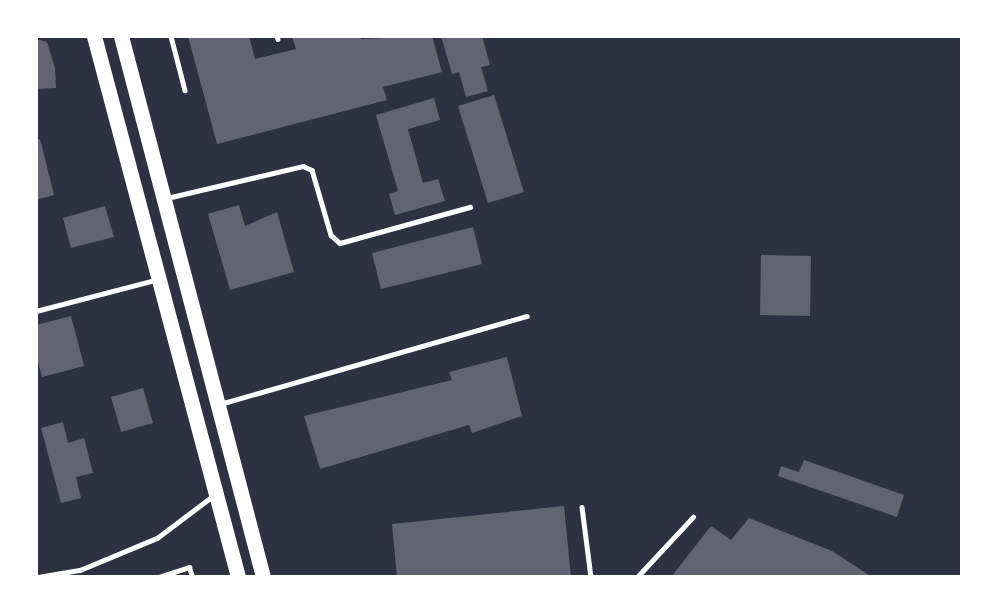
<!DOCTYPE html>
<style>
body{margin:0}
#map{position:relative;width:998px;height:613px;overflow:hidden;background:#2d3142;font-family:"Fira Sans",sans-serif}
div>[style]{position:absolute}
.building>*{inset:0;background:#626471}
.service>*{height:4.5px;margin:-2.25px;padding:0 2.25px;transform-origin:2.25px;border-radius:2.25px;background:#fff}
.primary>*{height:15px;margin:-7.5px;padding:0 7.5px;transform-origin:7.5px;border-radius:7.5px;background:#fff}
span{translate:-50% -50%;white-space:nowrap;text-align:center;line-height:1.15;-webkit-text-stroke:6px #fff;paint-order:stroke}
.frame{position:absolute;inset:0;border:38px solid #fff;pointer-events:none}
</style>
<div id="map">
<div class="building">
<i style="clip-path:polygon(188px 36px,249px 36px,255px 59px,296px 49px,292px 36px,360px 36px,361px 39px,432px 36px,442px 72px,383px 87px,387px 100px,217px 144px)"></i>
<i style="clip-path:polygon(441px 36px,482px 36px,490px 65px,481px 67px,488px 91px,466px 97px,459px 72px,452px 74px)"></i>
<i style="clip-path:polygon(36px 39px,47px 42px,55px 68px,56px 88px,36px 89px)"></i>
<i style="clip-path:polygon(494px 95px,524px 192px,488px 203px,458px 106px)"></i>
<i style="clip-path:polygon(434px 98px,440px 120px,408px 129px,423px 183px,438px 179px,445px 201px,395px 215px,389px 194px,398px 191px,376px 115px)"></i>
<i style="clip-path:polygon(40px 139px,54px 195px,36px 200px,36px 140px)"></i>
<i style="clip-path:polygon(239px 205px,245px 226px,277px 212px,294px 272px,230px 290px,208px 214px)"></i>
<i style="clip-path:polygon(105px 206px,114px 237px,71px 248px,63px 218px)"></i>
<i style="clip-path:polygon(473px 227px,482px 264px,381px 289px,372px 253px)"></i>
<i style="clip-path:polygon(761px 255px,811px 256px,810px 316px,760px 315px)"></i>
<i style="clip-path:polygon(71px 316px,84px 366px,42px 377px,36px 354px,36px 325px)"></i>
<i style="clip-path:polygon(507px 357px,522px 416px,472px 433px,469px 425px,320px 469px,304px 416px,452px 380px,449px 372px)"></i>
<i style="clip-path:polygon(143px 388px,153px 423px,121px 432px,111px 397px)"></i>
<i style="clip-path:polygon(63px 422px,68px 443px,84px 438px,93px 473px,76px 477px,81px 498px,61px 503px,41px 428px)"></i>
<i style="clip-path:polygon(804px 460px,904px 495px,897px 517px,778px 476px,781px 466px,799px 472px)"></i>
<i style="clip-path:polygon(564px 506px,571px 577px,397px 577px,392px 524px)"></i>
<i style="clip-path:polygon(749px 518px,832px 551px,872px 577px,671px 577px,711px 526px,731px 540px)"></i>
</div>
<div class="service">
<i style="left:171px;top:36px;width:56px;rotate:75.5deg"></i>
<i style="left:277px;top:36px;width:3px;rotate:72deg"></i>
<i style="left:167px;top:198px;width:140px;rotate:-13.2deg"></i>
<i style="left:303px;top:166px;width:10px;rotate:24deg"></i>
<i style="left:312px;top:170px;width:68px;rotate:73.7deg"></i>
<i style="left:331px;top:235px;width:12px;rotate:42deg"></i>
<i style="left:340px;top:243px;width:135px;rotate:-15.5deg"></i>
<i style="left:36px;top:311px;width:123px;rotate:-14.6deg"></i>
<i style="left:220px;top:404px;width:319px;rotate:-16deg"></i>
<i style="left:582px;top:507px;width:71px;rotate:82.7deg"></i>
<i style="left:38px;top:577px;width:43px;rotate:-9.5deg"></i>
<i style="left:80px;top:570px;width:83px;rotate:-22.6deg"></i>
<i style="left:157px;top:538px;width:71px;rotate:-37deg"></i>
<i style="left:159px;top:577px;width:32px;rotate:-18deg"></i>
<i style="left:189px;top:567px;width:11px;rotate:68deg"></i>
<i style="left:637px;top:577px;width:82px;rotate:-47deg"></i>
</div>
<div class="primary">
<i style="left:94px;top:36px;width:560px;rotate:75.09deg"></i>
<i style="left:121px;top:36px;width:559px;rotate:75.29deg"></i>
</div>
<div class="frame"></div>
</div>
